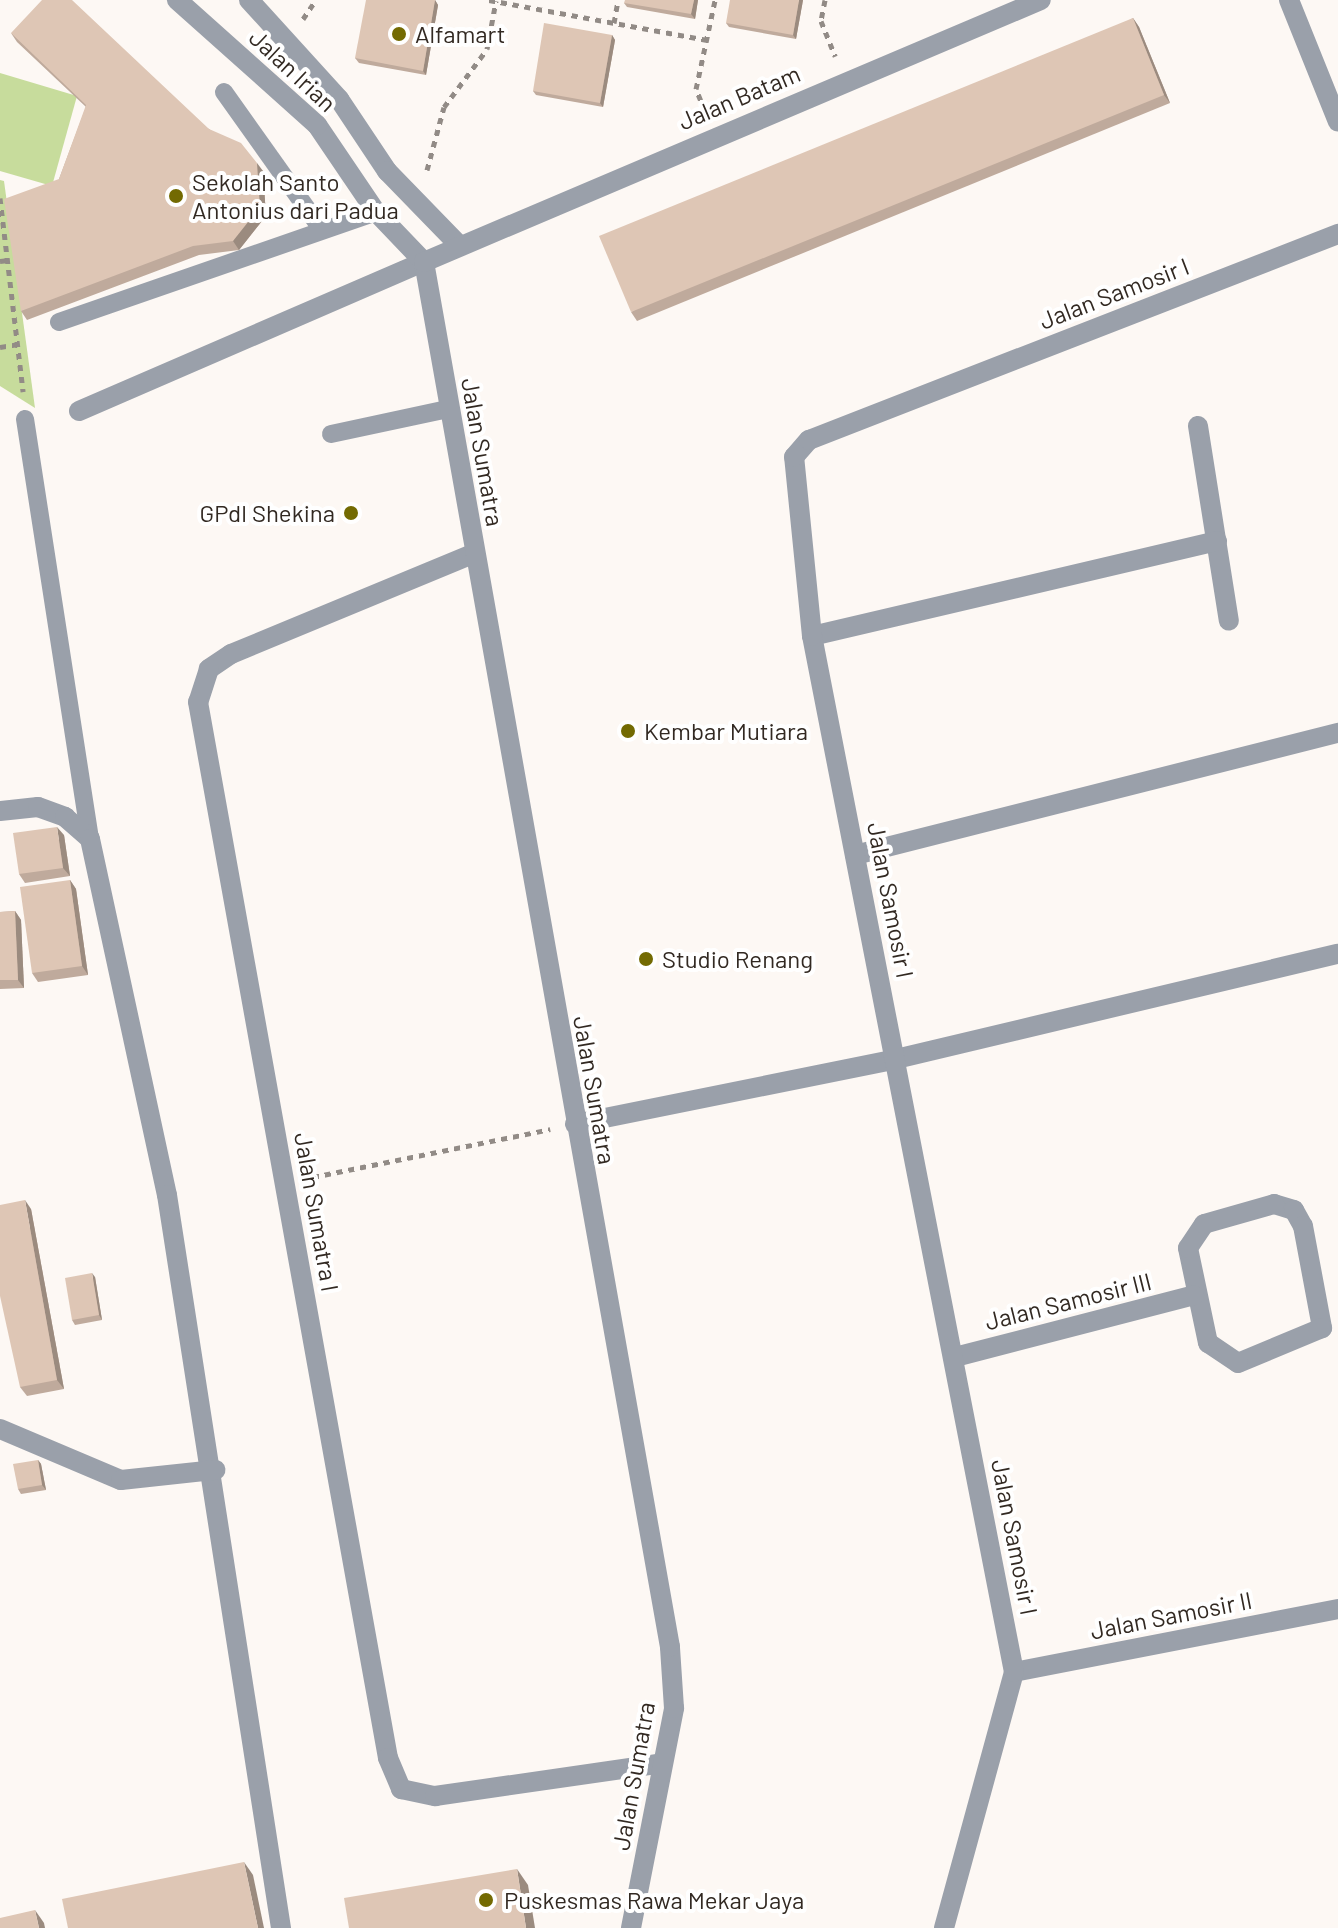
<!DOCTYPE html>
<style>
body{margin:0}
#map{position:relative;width:1338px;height:1928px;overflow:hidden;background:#fdf8f4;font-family:Barlow,sans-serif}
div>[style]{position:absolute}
.green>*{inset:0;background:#c7dc9c}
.path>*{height:5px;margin-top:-2.5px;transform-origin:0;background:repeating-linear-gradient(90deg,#928b86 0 6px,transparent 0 12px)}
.service>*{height:18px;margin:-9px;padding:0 9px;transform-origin:9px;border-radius:9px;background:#9aa0aa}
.minor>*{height:20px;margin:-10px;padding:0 10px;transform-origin:10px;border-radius:10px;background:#9aa0aa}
.tertiary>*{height:20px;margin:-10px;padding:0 10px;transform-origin:10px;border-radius:10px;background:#9aa0aa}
.wall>*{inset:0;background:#bfaa9c}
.shaded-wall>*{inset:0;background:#9b8b7f}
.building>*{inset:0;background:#dec6b5}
.dots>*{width:22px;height:22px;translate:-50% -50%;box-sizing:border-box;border:4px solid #fff;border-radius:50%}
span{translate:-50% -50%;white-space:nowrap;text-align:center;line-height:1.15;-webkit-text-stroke:8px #fff;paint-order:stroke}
.poi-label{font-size:24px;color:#322922}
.left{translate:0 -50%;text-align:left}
.right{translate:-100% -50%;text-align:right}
.street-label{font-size:24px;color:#322922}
</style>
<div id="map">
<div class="green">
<i style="clip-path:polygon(0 73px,77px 96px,52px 186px,0 171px)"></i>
<i style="clip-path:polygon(0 180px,4px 181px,35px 408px,0 386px)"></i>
</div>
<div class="path">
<i style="left:489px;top:0;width:222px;rotate:10.4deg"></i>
<i style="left:825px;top:0;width:21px;rotate:101deg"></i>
<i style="left:821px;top:21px;width:38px;rotate:68deg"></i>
<i style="left:303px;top:19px;width:23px;rotate:-56deg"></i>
<i style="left:614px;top:23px;width:23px;rotate:-80deg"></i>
<i style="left:705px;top:111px;width:24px;rotate:-112deg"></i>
<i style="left:696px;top:89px;width:91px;rotate:-77.9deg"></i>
<i style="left:427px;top:170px;width:65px;rotate:-74.9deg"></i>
<i style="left:444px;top:107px;width:72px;rotate:-53.4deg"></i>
<i style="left:487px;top:49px;width:49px;rotate:-79.4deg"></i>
<i style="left:0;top:198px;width:195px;rotate:83.2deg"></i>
<i style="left:0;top:261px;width:9px;rotate:-6deg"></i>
<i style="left:0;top:347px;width:20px;rotate:-9deg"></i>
<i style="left:313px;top:1177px;width:242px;rotate:-11.4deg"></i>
</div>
<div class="service">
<i style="left:224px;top:92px;width:169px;rotate:54.6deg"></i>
<i style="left:59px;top:322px;width:336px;rotate:-19.1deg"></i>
<i style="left:25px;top:419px;width:425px;rotate:81.2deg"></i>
<i style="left:331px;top:434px;width:120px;rotate:-12.1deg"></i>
</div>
<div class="minor">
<i style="left:249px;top:0;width:134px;rotate:47.7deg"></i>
<i style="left:339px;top:99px;width:87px;rotate:56.3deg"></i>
<i style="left:387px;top:171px;width:100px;rotate:45.8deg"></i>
<i style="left:1289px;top:0;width:131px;rotate:68.1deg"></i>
<i style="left:79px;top:411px;width:376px;rotate:-23.4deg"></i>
<i style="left:424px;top:262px;width:69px;rotate:-133.8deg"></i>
<i style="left:376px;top:212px;width:105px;rotate:-124.1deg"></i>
<i style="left:317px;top:125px;width:188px;rotate:-138.2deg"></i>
<i style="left:1198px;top:426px;width:197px;rotate:81deg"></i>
<i style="left:475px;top:553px;width:264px;rotate:157.5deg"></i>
<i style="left:231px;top:654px;width:27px;rotate:146deg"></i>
<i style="left:209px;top:669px;width:35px;rotate:108deg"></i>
<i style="left:198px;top:702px;width:1073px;rotate:79.8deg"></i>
<i style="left:388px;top:1758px;width:34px;rotate:67deg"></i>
<i style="left:401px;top:1789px;width:35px;rotate:12deg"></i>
<i style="left:435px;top:1796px;width:230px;rotate:-8.2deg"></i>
<i style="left:812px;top:636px;width:416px;rotate:-13.2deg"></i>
<i style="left:0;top:811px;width:38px;rotate:-6deg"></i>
<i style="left:38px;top:807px;width:29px;rotate:20deg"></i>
<i style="left:65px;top:817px;width:33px;rotate:41deg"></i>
<i style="left:90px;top:839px;width:364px;rotate:77.8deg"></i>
<i style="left:167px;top:1195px;width:742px;rotate:81.16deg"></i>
<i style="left:855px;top:855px;width:498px;rotate:-14.2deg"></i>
<i style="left:575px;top:1124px;width:328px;rotate:-11.4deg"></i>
<i style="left:896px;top:1059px;width:454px;rotate:-13.4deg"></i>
<i style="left:1274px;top:1204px;width:21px;rotate:17deg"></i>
<i style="left:1294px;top:1210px;width:18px;rotate:61deg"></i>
<i style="left:1303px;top:1226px;width:104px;rotate:79.4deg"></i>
<i style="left:1322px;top:1328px;width:91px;rotate:157.4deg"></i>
<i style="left:1238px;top:1363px;width:36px;rotate:-146deg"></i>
<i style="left:1208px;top:1343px;width:97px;rotate:-101.9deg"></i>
<i style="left:1188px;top:1248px;width:29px;rotate:-56deg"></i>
<i style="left:1204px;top:1224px;width:73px;rotate:-15.9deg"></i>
<i style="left:955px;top:1357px;width:247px;rotate:-14.5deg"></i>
<i style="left:0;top:1429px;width:131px;rotate:22.9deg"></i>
<i style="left:121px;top:1480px;width:95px;rotate:-6.1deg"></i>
<i style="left:1014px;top:1672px;width:330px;rotate:-11deg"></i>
<i style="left:944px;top:1928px;width:265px;rotate:-74.7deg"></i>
<i style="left:1014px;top:1672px;width:1056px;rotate:-101.03deg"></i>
<i style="left:812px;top:636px;width:180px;rotate:-95.7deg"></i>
<i style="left:794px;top:457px;width:23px;rotate:-49deg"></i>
<i style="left:809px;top:440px;width:568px;rotate:-21.28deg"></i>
</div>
<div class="tertiary">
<i style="left:631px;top:1928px;width:224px;rotate:-78.9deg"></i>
<i style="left:674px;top:1708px;width:61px;rotate:-93.8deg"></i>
<i style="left:670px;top:1647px;width:1407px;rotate:-100.07deg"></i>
<i style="left:424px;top:262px;width:670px;rotate:-23.01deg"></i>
</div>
<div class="wall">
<i style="clip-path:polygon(435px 0,438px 5px,426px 75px,359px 63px,355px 58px)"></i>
<i style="clip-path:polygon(698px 0,695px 19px,627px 7px,624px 3px)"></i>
<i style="clip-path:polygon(803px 0,796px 39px,729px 27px,726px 23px)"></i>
<i style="clip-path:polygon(1133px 18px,1139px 27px,1170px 103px,637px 321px,631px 312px)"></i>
<i style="clip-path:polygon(11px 33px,209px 129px,263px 171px,266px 216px,239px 250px,199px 255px,27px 320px,21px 311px,59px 179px,86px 107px,17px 42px)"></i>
<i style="clip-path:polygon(612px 35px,615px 40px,603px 107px,536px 95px,533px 91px)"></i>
<i style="clip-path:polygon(64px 835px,70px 876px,25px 883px,19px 874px)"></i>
<i style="clip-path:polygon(70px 880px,76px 889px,88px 975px,38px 982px,32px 973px)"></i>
<i style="clip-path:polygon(15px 911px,21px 920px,24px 988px,0 989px,0 912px)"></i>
<i style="clip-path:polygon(31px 1209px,64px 1389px,27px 1396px,20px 1387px)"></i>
<i style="clip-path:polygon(95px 1277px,102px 1320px,75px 1325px,72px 1320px)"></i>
<i style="clip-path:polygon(38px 1460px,41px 1464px,46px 1490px,21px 1494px,18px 1489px)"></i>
</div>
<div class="shaded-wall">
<i style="clip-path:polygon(435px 0,438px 5px,426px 75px,423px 71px)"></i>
<i style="clip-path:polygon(694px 0,698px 0,695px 19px,691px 14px)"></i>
<i style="clip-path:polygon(799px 0,803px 0,796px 39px,793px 35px)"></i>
<i style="clip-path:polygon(1133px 18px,1139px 27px,1170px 103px,1164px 95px)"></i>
<i style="clip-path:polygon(612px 35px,615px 40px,603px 107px,600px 103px)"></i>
<i style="clip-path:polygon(257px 163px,263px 171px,266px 216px,239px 250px,233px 241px)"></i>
<i style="clip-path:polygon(57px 827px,64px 835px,70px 876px,63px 868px)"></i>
<i style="clip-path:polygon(70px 880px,76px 889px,88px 975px,82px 966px)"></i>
<i style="clip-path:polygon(15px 911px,21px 920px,24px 988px,18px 980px)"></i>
<i style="clip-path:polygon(25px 1200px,31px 1209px,64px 1389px,57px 1380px)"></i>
<i style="clip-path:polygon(92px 1273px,95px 1277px,102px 1320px,99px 1315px)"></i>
<i style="clip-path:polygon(38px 1460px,41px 1464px,46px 1490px,42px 1485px)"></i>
<i style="clip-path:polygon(244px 1862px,253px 1875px,264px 1928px,258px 1928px)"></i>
<i style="clip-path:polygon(517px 1869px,528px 1885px,535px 1928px,526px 1928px)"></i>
<i style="clip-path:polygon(35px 1910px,44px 1923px,45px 1928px,39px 1928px)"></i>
</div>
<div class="building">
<i style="clip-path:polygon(42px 0,72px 0,209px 129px,241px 143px,257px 163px,260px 207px,233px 241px,193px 246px,21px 311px,4px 199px,59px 179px,86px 105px,11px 33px)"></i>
<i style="clip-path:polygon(366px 0,435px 0,423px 71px,355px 58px)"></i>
<i style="clip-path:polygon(625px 0,694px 0,691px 14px,624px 3px)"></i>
<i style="clip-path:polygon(730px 0,799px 0,793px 35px,726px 23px)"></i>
<i style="clip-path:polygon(1133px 18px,1164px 95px,631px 312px,599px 236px)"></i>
<i style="clip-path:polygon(544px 23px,612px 35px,600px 103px,533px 91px)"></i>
<i style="clip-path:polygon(57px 827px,63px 868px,19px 874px,13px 833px)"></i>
<i style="clip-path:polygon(70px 880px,82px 966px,32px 973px,20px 887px)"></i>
<i style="clip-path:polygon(15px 911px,18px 980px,0 980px,0 912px)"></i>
<i style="clip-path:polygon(25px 1200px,57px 1380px,20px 1387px,0 1296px,0 1205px)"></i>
<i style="clip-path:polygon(92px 1273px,99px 1315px,72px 1320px,65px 1278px)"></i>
<i style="clip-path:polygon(38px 1460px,42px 1485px,18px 1489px,13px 1464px)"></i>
<i style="clip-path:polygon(244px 1862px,258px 1928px,68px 1928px,62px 1899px)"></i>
<i style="clip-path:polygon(517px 1869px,526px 1928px,349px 1928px,344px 1898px)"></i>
<i style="clip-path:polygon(35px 1910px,39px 1928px,0 1928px,0 1918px)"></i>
</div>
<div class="dots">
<i style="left:399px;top:34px;background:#736a02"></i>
<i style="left:176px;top:196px;background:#736a02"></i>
<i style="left:351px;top:513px;background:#736a02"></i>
<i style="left:628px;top:731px;background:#736a02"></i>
<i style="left:646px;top:959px;background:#736a02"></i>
<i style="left:486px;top:1900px;background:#736a02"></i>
</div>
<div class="poi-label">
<span class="left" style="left:415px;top:34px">Alfamart</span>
<span class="left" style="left:192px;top:196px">Sekolah Santo<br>Antonius dari Padua</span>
<span class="right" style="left:335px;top:513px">GPdI Shekina</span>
<span class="left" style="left:644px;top:731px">Kembar Mutiara</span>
<span class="left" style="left:662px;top:959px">Studio Renang</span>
<span class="left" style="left:504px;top:1900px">Puskesmas Rawa Mekar Jaya</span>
</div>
<div class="street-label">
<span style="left:293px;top:70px;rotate:43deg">Jalan Irian</span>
<span style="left:739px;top:97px;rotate:-23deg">Jalan Batam</span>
<span style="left:1114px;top:293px;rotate:-21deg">Jalan Samosir I</span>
<span style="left:483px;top:452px;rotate:80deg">Jalan Sumatra</span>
<span style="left:891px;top:900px;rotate:79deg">Jalan Samosir I</span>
<span style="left:595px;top:1090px;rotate:80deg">Jalan Sumatra</span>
<span style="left:317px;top:1212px;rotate:80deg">Jalan Sumatra I</span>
<span style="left:1068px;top:1301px;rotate:-14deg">Jalan Samosir III</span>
<span style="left:1015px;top:1537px;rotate:79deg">Jalan Samosir I</span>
<span style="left:1171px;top:1615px;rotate:-11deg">Jalan Samosir II</span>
<span style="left:633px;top:1776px;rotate:-80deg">Jalan Sumatra</span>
</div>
</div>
